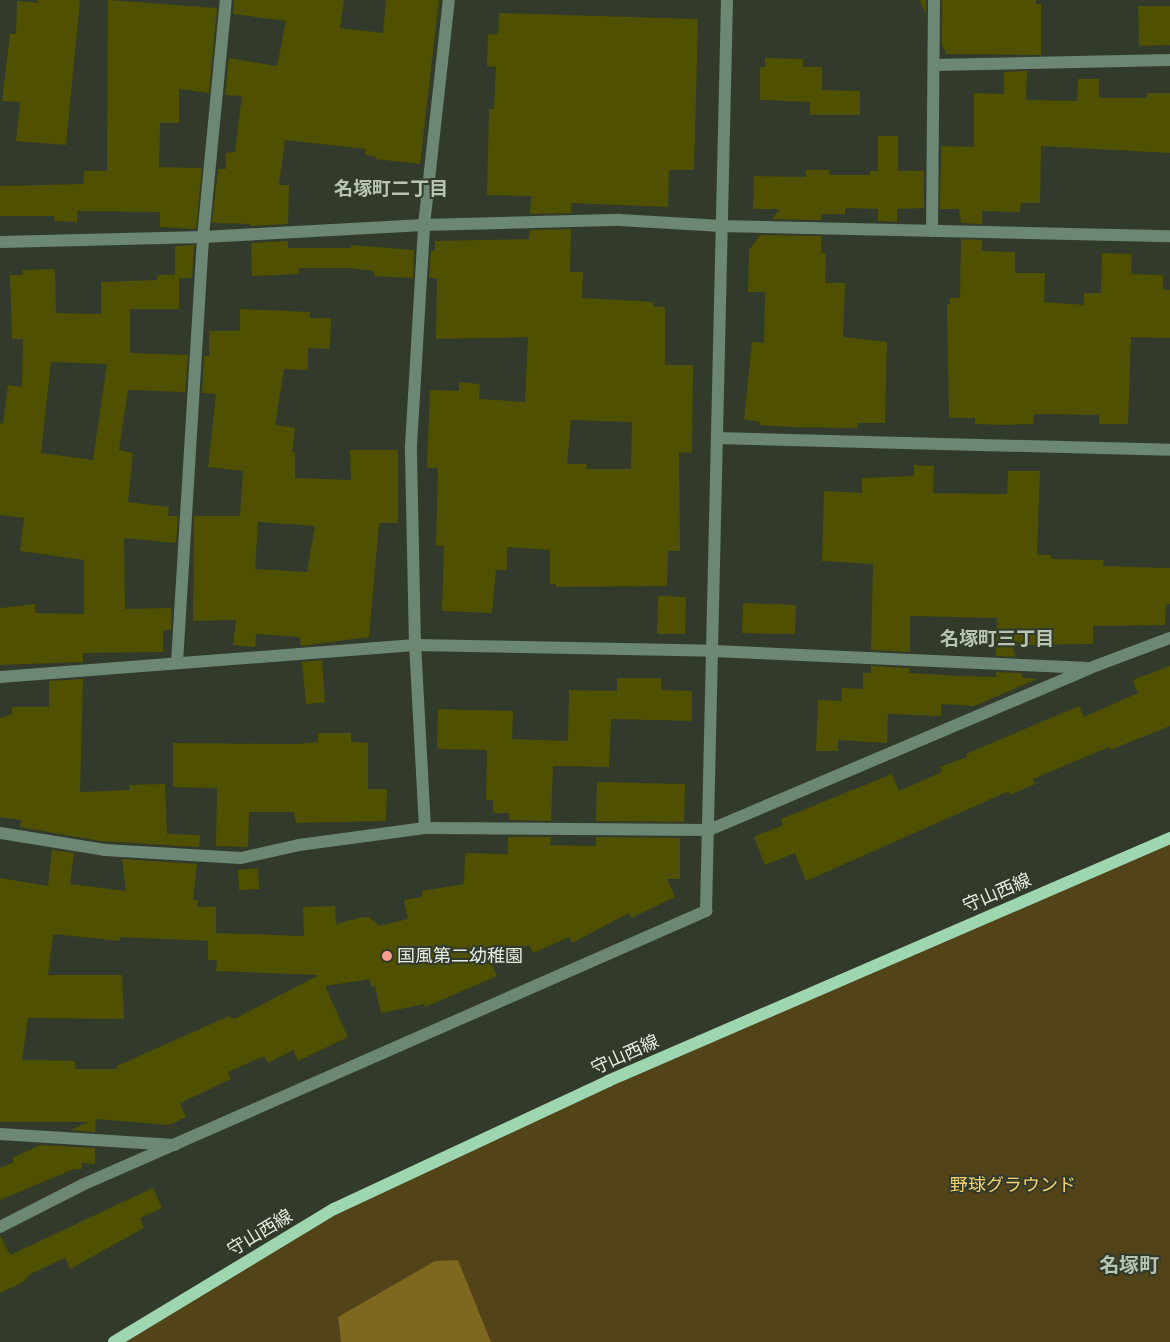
<!DOCTYPE html>
<meta charset="utf-8">
<style>
body{margin:0}
#map{position:relative;width:1170px;height:1342px;overflow:hidden;background:#323b2b;font-family:Jost,"Noto Sans JP",sans-serif}
div>[style]{position:absolute}
.green>*{inset:0;background:#524318}
.forest>*{inset:0;background:#7e671e}
.building>*{inset:0;background:#4f5100}
.minor>*{height:12px;margin:-6px;padding:0 6px;transform-origin:6px;border-radius:6px;background:#6c8774}
.major>*{height:12px;margin:-6px;padding:0 6px;transform-origin:6px;border-radius:6px;background:#9ed6af}
.dots>*{width:14px;height:14px;translate:-50% -50%;box-sizing:border-box;border:2px solid #323b2b;border-radius:50%}
span{translate:-50% -50%;white-space:nowrap;text-align:center;line-height:1.15;-webkit-text-stroke:4px #323b2b;paint-order:stroke}
.street-label{font-size:18px;color:#e6ece3}
.poi-label{font-size:18px;color:#e6ece3}
.left{translate:0 -50%;text-align:left}
.park-label{font-size:18px;color:#f4d270}
.neighbourhood-label{font-size:19px;color:#b8c3b0;font-weight:700}
.quarter-label{font-size:20px;color:#b8c3b0;font-weight:700}
</style>
<div id="map">
<div class="green">
<i style="clip-path:polygon(1170px 838px,1170px 1342px,491px 1342px,457px 1260px,338px 1317px,341px 1342px,114px 1342px,334px 1209px)"></i>
</div>
<div class="forest">
<i style="clip-path:polygon(458px 1260px,491px 1342px,341px 1342px,338px 1317px,435px 1261px)"></i>
</div>
<div class="building">
<i style="clip-path:polygon(38px 0,80px 0,66px 145px,16px 141px,20px 102px,2px 101px,10px 34px,16px 34px,17px 1px,38px 3px)"></i>
<i style="clip-path:polygon(108px 0,217px 8px,209px 93px,179px 89px,179px 123px,160px 123px,159px 167px,202px 168px,196px 229px,160px 227px,160px 212px,77px 211px,77px 222px,54px 221px,54px 216px,0 216px,0 186px,83px 184px,84px 171px,107px 171px)"></i>
<i style="clip-path:polygon(234px 0,344px 0,340px 28px,383px 33px,386px 0,439px 0,420px 164px,375px 159px,376px 156px,365px 155px,366px 149px,285px 140px,279px 185px,289px 185px,288px 224px,250px 226px,250px 224px,212px 223px,218px 169px,226px 169px,226px 153px,235px 152px,242px 96px,225px 95px,229px 58px,277px 66px,286px 21px,233px 14px)"></i>
<i style="clip-path:polygon(919px 0,926px 0,926px 14px)"></i>
<i style="clip-path:polygon(942px 0,1036px 0,1036px 4px,1041px 4px,1041px 55px,946px 54px,942px 45px)"></i>
<i style="clip-path:polygon(1138px 6px,1170px 6px,1170px 45px,1139px 46px)"></i>
<i style="clip-path:polygon(499px 13px,698px 19px,694px 170px,669px 170px,668px 207px,571px 203px,571px 213px,530px 214px,531px 196px,487px 195px,489px 109px,494px 109px,496px 67px,487px 66px,488px 34px,498px 35px)"></i>
<i style="clip-path:polygon(765px 58px,803px 59px,803px 67px,822px 67px,822px 90px,860px 91px,860px 115px,810px 115px,810px 102px,760px 100px,760px 67px,765px 67px)"></i>
<i style="clip-path:polygon(1027px 71px,1026px 100px,1077px 101px,1078px 79px,1099px 79px,1099px 98px,1147px 98px,1147px 93px,1170px 93px,1170px 153px,1041px 146px,1040px 203px,1021px 203px,1020px 212px,982px 211px,982px 224px,961px 223px,959px 209px,940px 209px,941px 146px,974px 147px,974px 93px,1004px 94px,1004px 72px)"></i>
<i style="clip-path:polygon(878px 136px,898px 136px,898px 171px,924px 171px,924px 208px,897px 209px,897px 222px,878px 221px,878px 209px,845px 208px,845px 214px,821px 214px,821px 220px,772px 219px,780px 209px,753px 209px,754px 176px,806px 177px,806px 170px,829px 170px,829px 175px,870px 175px,870px 171px,878px 171px)"></i>
<i style="clip-path:polygon(evenodd,571px 229px,570px 272px,583px 272px,582px 298px,654px 302px,653px 307px,665px 307px,665px 365px,693px 365px,692px 453px,679px 452px,680px 551px,668px 551px,667px 586px,556px 587px,556px 584px,550px 584px,550px 550px,507px 547px,507px 570px,496px 570px,492px 613px,442px 611px,444px 546px,436px 546px,438px 468px,427px 468px,430px 390px,459px 391px,459px 382px,480px 384px,479px 399px,525px 402px,528px 337px,436px 339px,437px 278px,429px 278px,431px 251px,435px 251px,435px 241px,529px 239px,530px 230px,571px 229px,571px 420px,632px 422px,631px 469px,586px 469px,587px 464px,567px 464px,571px 420px)"></i>
<i style="clip-path:polygon(760px 235px,821px 236px,821px 253px,826px 253px,825px 283px,845px 283px,843px 337px,887px 342px,885px 423px,858px 423px,858px 428px,792px 427px,760px 425px,760px 422px,744px 419px,752px 342px,764px 343px,765px 292px,748px 292px,749px 250px)"></i>
<i style="clip-path:polygon(961px 239px,982px 240px,982px 251px,1015px 252px,1015px 273px,1045px 273px,1044px 302px,1084px 305px,1084px 293px,1101px 293px,1102px 253px,1132px 254px,1131px 274px,1163px 275px,1163px 290px,1170px 290px,1170px 338px,1131px 337px,1128px 424px,1099px 424px,1099px 415px,1034px 414px,1033px 424px,1003px 425px,975px 424px,975px 418px,949px 418px,947px 304px,950px 304px,950px 298px,960px 298px)"></i>
<i style="clip-path:polygon(288px 241px,288px 248px,351px 248px,351px 245px,414px 250px,413px 278px,374px 276px,374px 271px,350px 268px,299px 268px,299px 274px,252px 276px,251px 243px)"></i>
<i style="clip-path:polygon(evenodd,194px 245px,192px 278px,179px 278px,179px 309px,130px 309px,130px 353px,188px 355px,185px 392px,128px 390px,119px 450px,133px 453px,128px 502px,169px 507px,168px 516px,178px 516px,176px 543px,124px 538px,125px 609px,171px 608px,171px 630px,163px 630px,163px 652px,83px 653px,83px 662px,0 665px,0 608px,35px 604px,35px 613px,84px 614px,84px 560px,20px 551px,24px 518px,0 515px,0 423px,3px 424px,8px 385px,22px 387px,23px 339px,12px 339px,10px 275px,23px 275px,22px 270px,55px 269px,56px 313px,101px 314px,101px 282px,157px 280px,157px 275px,175px 275px,175px 246px,194px 245px,51px 362px,107px 364px,93px 460px,41px 453px,51px 362px)"></i>
<i style="clip-path:polygon(evenodd,240px 309px,310px 312px,310px 318px,331px 318px,330px 349px,308px 348px,308px 370px,284px 369px,275px 425px,295px 428px,292px 452px,295px 452px,295px 478px,351px 480px,350px 450px,398px 450px,398px 523px,379px 523px,369px 637px,301px 646px,300px 637px,256px 634px,255px 647px,233px 645px,236px 620px,193px 621px,194px 516px,240px 516px,243px 471px,208px 467px,216px 394px,202px 393px,204px 356px,209px 356px,209px 331px,240px 331px,240px 309px,258px 522px,315px 526px,307px 572px,255px 569px,258px 522px)"></i>
<i style="clip-path:polygon(914px 465px,934px 466px,933px 493px,1007px 494px,1008px 471px,1040px 471px,1037px 555px,1051px 555px,1051px 559px,1104px 560px,1103px 566px,1170px 568px,1170px 604px,1166px 604px,1165px 625px,1093px 626px,1093px 644px,1012px 645px,1016px 657px,996px 656px,997px 618px,910px 616px,910px 652px,871px 650px,873px 564px,822px 561px,824px 491px,862px 493px,862px 478px,914px 476px)"></i>
<i style="clip-path:polygon(658px 596px,686px 597px,685px 634px,657px 634px)"></i>
<i style="clip-path:polygon(743px 603px,796px 605px,795px 634px,742px 633px)"></i>
<i style="clip-path:polygon(322px 660px,325px 702px,306px 704px,302px 662px)"></i>
<i style="clip-path:polygon(871px 666px,909px 668px,909px 673px,959px 676px,996px 677px,996px 672px,1021px 673px,1023px 678px,1037px 679px,974px 706px,941px 704px,941px 716px,888px 714px,887px 743px,838px 740px,838px 751px,816px 751px,818px 700px,842px 701px,842px 688px,863px 689px,863px 673px,871px 673px)"></i>
<i style="clip-path:polygon(1170px 666px,1170px 726px,1110px 750px,1109px 747px,1033px 779px,1035px 784px,1010px 795px,1009px 791px,806px 881px,795px 853px,765px 865px,754px 837px,783px 825px,781px 819px,892px 774px,899px 791px,942px 772px,940px 767px,967px 757px,966px 754px,1079px 706px,1084px 717px,1138px 693px,1133px 680px)"></i>
<i style="clip-path:polygon(617px 678px,661px 678px,661px 690px,692px 691px,692px 721px,611px 719px,609px 767px,553px 766px,551px 821px,509px 820px,509px 813px,493px 813px,493px 800px,486px 800px,487px 750px,437px 749px,438px 709px,513px 711px,512px 739px,568px 741px,569px 690px,617px 691px)"></i>
<i style="clip-path:polygon(83px 679px,80px 792px,129px 790px,129px 785px,165px 784px,167px 834px,200px 835px,199px 847px,101px 841px,20px 827px,21px 820px,0 817px,0 718px,12px 714px,12px 707px,49px 707px,49px 681px)"></i>
<i style="clip-path:polygon(318px 733px,351px 733px,351px 742px,368px 743px,368px 789px,387px 789px,386px 821px,296px 823px,294px 812px,249px 812px,248px 847px,216px 846px,217px 788px,173px 787px,173px 743px,298px 744px,318px 742px)"></i>
<i style="clip-path:polygon(597px 782px,685px 784px,684px 822px,596px 821px)"></i>
<i style="clip-path:polygon(evenodd,508px 837px,551px 837px,550px 845px,596px 846px,596px 837px,680px 838px,680px 879px,667px 879px,675px 897px,631px 918px,629px 913px,572px 943px,569px 937px,533px 953px,529px 945px,490px 961px,497px 976px,425px 1007px,424px 1004px,381px 1013px,375px 986px,371px 987px,370px 979px,325px 986px,348px 1037px,298px 1061px,293px 1050px,268px 1063px,264px 1056px,228px 1072px,231px 1079px,180px 1103px,186px 1117px,169px 1125px,96px 1119px,95px 1132px,71px 1130px,89px 1122px,0 1122px,0 878px,48px 886px,52px 850px,74px 853px,70px 884px,126px 891px,122px 859px,197px 864px,193px 900px,198px 900px,197px 907px,216px 907px,216px 933px,304px 936px,303px 907px,335px 906px,336px 924px,363px 917px,369px 917px,379px 926px,408px 919px,404px 900px,422px 897px,422px 891px,464px 884px,465px 853px,508px 854px,508px 837px,53px 934px,120px 941px,120px 937px,208px 941px,208px 960px,217px 960px,216px 971px,319px 975px,234px 1019px,229px 1016px,117px 1066px,117px 1069px,75px 1069px,75px 1061px,22px 1060px,28px 1018px,124px 1019px,122px 975px,48px 975px,53px 934px)"></i>
<i style="clip-path:polygon(258px 868px,259px 889px,239px 890px,238px 870px)"></i>
<i style="clip-path:polygon(40px 1145px,95px 1148px,95px 1164px,82px 1163px,82px 1169px,74px 1169px,0 1200px,0 1168px,14px 1162px,12px 1158px)"></i>
<i style="clip-path:polygon(153px 1188px,162px 1208px,140px 1218px,144px 1228px,70px 1269px,65px 1258px,30px 1274px,23px 1282px,0 1293px,0 1235px,10px 1255px)"></i>
</div>
<div class="minor">
<i style="left:935px;top:65px;width:235px;rotate:-1.2deg"></i>
<i style="left:932px;top:231px;width:231px;rotate:-89.5deg"></i>
<i style="left:0;top:242px;width:203px;rotate:-1.4deg"></i>
<i style="left:203px;top:237px;width:221px;rotate:-3.1deg"></i>
<i style="left:424px;top:225px;width:196px;rotate:-1.5deg"></i>
<i style="left:620px;top:220px;width:102px;rotate:3.4deg"></i>
<i style="left:722px;top:226px;width:448px;rotate:1.3deg"></i>
<i style="left:717px;top:438px;width:453px;rotate:1.5deg"></i>
<i style="left:177px;top:663px;width:427px;rotate:-86.5deg"></i>
<i style="left:203px;top:237px;width:238px;rotate:-84.5deg"></i>
<i style="left:0;top:677px;width:416px;rotate:-4.4deg"></i>
<i style="left:415px;top:645px;width:299px;rotate:1.1deg"></i>
<i style="left:714px;top:651px;width:371px;rotate:2.6deg"></i>
<i style="left:425px;top:828px;width:183px;rotate:-93.1deg"></i>
<i style="left:415px;top:645px;width:199px;rotate:-91.2deg"></i>
<i style="left:411px;top:446px;width:221px;rotate:-86.6deg"></i>
<i style="left:424px;top:225px;width:226px;rotate:-83.7deg"></i>
<i style="left:0;top:833px;width:106px;rotate:9.2deg"></i>
<i style="left:105px;top:850px;width:136px;rotate:3.4deg"></i>
<i style="left:241px;top:858px;width:59px;rotate:-12.6deg"></i>
<i style="left:299px;top:845px;width:127px;rotate:-7.7deg"></i>
<i style="left:425px;top:828px;width:284px;rotate:0.4deg"></i>
<i style="left:709px;top:830px;width:414px;rotate:-23deg"></i>
<i style="left:1090px;top:668px;width:85px;rotate:-20.6deg"></i>
<i style="left:0;top:1134px;width:175px;rotate:3.6deg"></i>
<i style="left:0;top:1227px;width:92px;rotate:-27.1deg"></i>
<i style="left:82px;top:1185px;width:682px;rotate:-23.71deg"></i>
<i style="left:706px;top:911px;width:911px;rotate:-88.68deg"></i>
</div>
<div class="major">
<i style="left:114px;top:1342px;width:257px;rotate:-31.2deg"></i>
<i style="left:334px;top:1209px;width:302px;rotate:-25deg"></i>
<i style="left:608px;top:1081px;width:612px;rotate:-23.38deg"></i>
</div>
<div class="dots">
<i style="left:387px;top:956px;background:#f59c91"></i>
</div>
<div class="street-label">
<span style="left:997px;top:893px;rotate:-23deg">守山西線</span>
<span style="left:625px;top:1055px;rotate:-24deg">守山西線</span>
<span style="left:260px;top:1233px;rotate:-31deg">守山西線</span>
</div>
<div class="poi-label">
<span class="left" style="left:397px;top:956px">国風第二幼稚園</span>
</div>
<div class="park-label">
<span style="left:1013px;top:1185px">野球グラウンド</span>
</div>
<div class="neighbourhood-label">
<span style="left:391px;top:189px">名塚町二丁目</span>
<span style="left:997px;top:639px">名塚町三丁目</span>
</div>
<div class="quarter-label">
<span style="left:1129px;top:1265px">名塚町</span>
</div>
</div>
